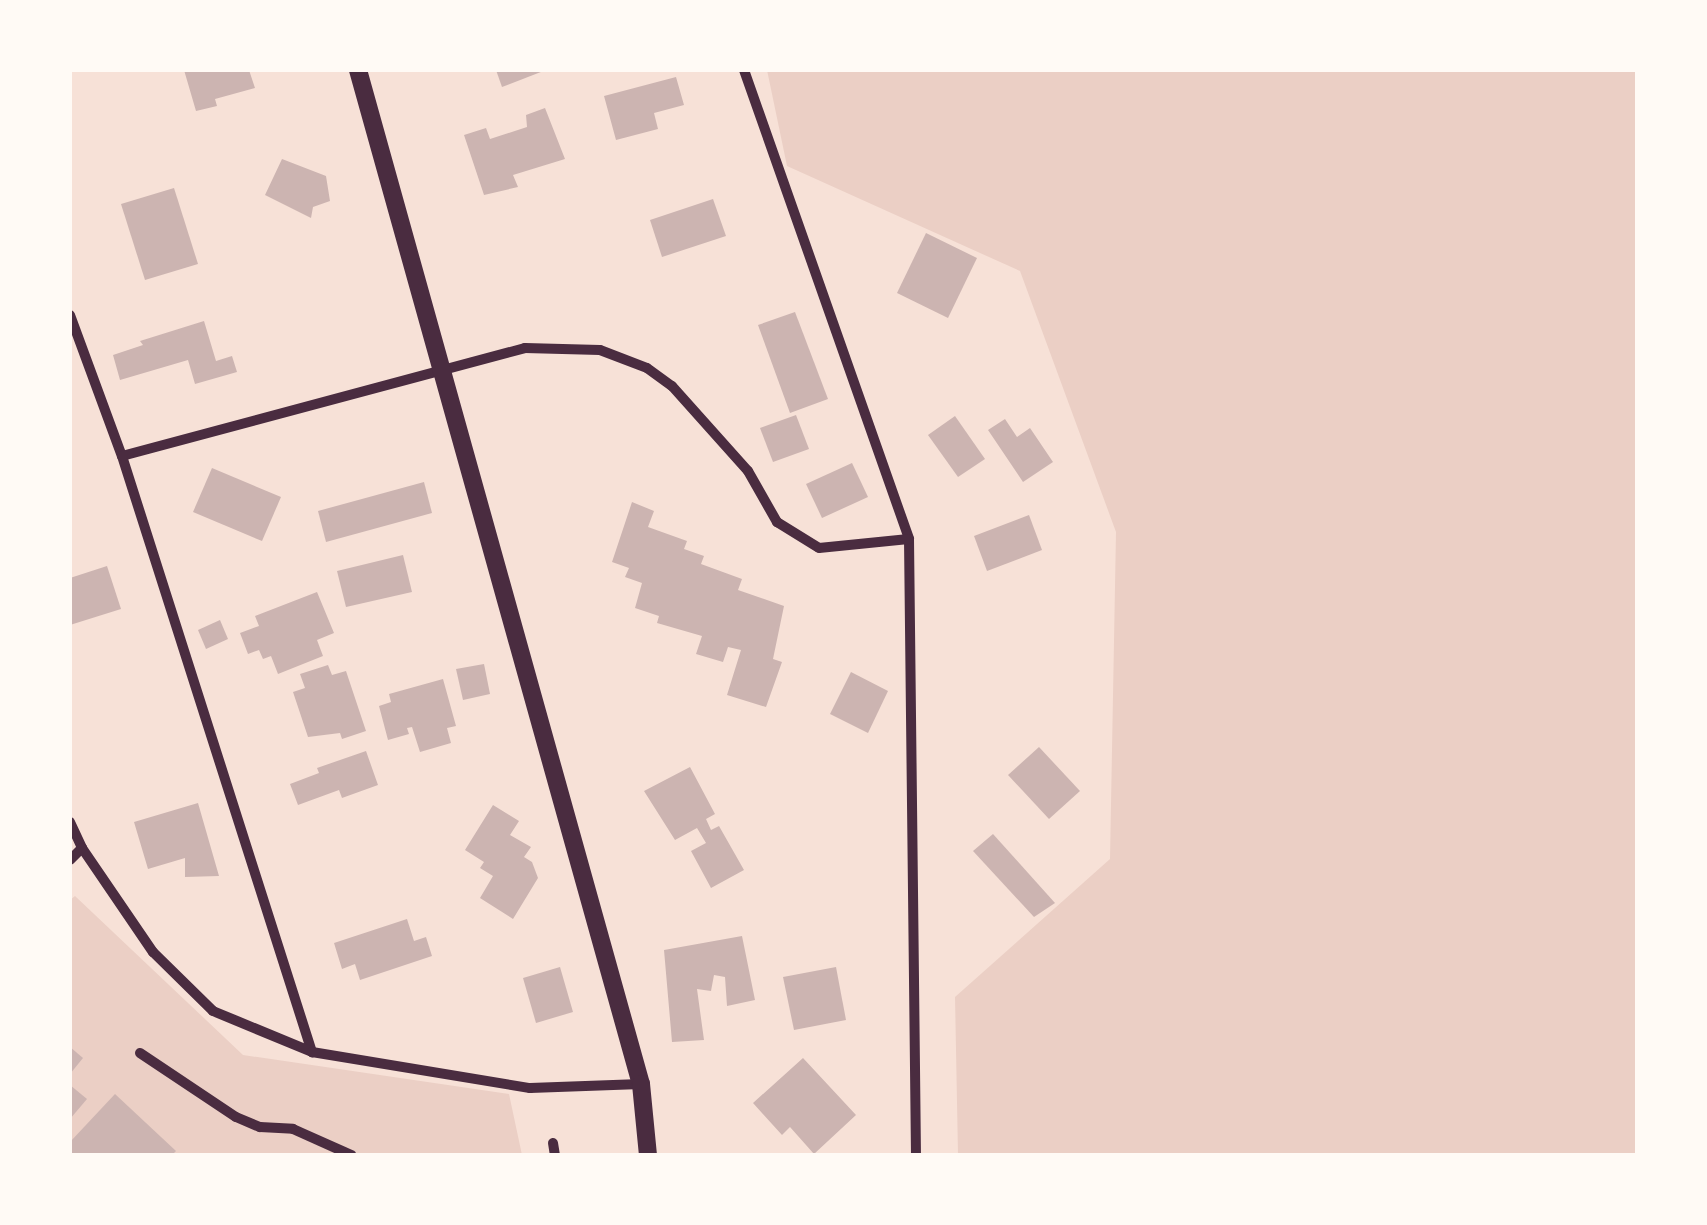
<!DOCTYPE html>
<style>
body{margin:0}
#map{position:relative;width:1707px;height:1225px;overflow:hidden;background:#f7e1d7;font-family:"Source Serif 4",serif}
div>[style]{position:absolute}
.green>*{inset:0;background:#ebcfc5}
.building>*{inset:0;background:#ccb4b1}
.minor>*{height:10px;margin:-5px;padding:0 5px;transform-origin:5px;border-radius:5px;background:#4a2c40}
.tertiary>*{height:18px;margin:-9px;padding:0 9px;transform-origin:9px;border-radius:9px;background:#4a2c40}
span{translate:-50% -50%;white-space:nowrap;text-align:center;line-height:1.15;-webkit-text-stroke:10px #fffaf5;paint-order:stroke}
.frame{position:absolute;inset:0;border:72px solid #fffaf5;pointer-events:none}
</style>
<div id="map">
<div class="green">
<i style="clip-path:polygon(767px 70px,1637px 70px,1637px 1155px,958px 1155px,955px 997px,1110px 859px,1116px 532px,1020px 271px,787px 166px)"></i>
<i style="clip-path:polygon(75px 896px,243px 1055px,509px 1094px,522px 1155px,70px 1155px,70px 900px)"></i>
</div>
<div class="building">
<i style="clip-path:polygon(184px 70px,249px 70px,255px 88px,215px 99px,217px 106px,196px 111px)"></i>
<i style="clip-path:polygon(496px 70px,546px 70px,502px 87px)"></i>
<i style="clip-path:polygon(676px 77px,684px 105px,654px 113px,658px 129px,616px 140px,604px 96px)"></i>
<i style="clip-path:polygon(545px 108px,565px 159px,513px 175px,518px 187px,484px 195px,464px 135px,486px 128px,490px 139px,527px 127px,526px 115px)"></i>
<i style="clip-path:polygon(282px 159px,326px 176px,330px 201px,313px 207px,311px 218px,265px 195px)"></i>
<i style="clip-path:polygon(174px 188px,198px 264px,145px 280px,121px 204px)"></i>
<i style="clip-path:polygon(713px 199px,726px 236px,662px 257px,650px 220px)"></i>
<i style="clip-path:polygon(926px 233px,977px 258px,948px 318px,897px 293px)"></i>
<i style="clip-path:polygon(795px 312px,828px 399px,790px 413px,758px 325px)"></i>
<i style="clip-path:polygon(204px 321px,216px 361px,232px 356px,237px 372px,195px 384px,188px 360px,120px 380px,113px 355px,143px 345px,140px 341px)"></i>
<i style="clip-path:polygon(796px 415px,809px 449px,773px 462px,760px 428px)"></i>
<i style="clip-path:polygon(955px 416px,985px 459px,958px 477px,928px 435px)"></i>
<i style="clip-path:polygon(1005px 419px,1017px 437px,1030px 428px,1053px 462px,1023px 482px,988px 430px)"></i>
<i style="clip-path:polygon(852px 463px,868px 497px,822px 518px,806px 484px)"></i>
<i style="clip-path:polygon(212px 468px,281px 497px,262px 541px,193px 512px)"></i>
<i style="clip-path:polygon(424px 482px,432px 513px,326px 542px,318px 511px)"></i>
<i style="clip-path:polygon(632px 502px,654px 511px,648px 527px,687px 541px,684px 549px,704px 556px,701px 564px,742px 579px,738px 590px,784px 606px,773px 659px,782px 662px,766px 707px,727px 695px,741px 650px,728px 647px,723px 662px,696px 654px,702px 636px,657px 623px,659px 616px,635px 608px,642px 583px,625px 577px,629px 568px,612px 562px)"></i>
<i style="clip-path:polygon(1029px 515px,1042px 550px,987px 571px,974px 536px)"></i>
<i style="clip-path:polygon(403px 555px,412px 592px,346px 607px,337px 571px)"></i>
<i style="clip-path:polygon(107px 566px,121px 609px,70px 625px,70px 578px)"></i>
<i style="clip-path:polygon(317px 592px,334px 633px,317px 640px,323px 656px,278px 674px,271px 656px,263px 659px,259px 650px,248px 654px,240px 633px,259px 626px,255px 616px)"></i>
<i style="clip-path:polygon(220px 620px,228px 639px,206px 649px,198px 630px)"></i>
<i style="clip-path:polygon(484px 664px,490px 694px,463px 700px,456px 669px)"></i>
<i style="clip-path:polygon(328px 665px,332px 675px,346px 671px,366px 731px,342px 739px,340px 733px,308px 737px,293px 692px,305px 688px,300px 674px)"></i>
<i style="clip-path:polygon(851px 672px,888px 691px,868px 733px,830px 714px)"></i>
<i style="clip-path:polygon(443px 679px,456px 726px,447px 728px,451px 743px,420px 752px,412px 727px,407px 728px,409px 734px,388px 740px,379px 706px,391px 702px,389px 694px)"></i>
<i style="clip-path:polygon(1039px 747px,1080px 791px,1049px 819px,1008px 775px)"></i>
<i style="clip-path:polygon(366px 751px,378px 785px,342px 798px,339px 790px,298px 805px,290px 784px,319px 773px,317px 768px)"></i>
<i style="clip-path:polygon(690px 767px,715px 814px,706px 819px,711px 830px,719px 826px,744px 870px,711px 888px,691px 851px,706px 843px,697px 828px,675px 840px,644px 791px)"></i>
<i style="clip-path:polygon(198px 803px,219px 876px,185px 877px,185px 858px,148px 869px,134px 822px)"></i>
<i style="clip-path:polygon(493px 805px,519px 821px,510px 835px,531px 847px,524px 857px,532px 862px,538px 878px,513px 919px,480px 898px,493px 876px,480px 868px,484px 862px,465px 850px)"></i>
<i style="clip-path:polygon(993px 834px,1055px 903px,1034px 917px,973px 851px)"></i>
<i style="clip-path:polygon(407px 919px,414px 941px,426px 937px,432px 956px,360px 980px,355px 964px,342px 969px,334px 943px)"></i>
<i style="clip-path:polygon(742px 936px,755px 1000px,727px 1006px,725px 977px,714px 975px,711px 991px,697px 989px,704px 1040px,672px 1042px,664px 950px)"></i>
<i style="clip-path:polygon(560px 967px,573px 1012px,536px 1023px,523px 978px)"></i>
<i style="clip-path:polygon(836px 967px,846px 1020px,794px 1030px,783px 977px)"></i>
<i style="clip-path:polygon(70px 1047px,83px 1058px,70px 1074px)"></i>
<i style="clip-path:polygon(803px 1058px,856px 1115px,814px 1154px,790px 1127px,782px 1135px,753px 1103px)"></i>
<i style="clip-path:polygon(70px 1085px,87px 1099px,70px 1119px)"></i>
<i style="clip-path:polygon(115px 1094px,176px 1151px,172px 1155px,70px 1155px,70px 1142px)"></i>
</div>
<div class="minor">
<i style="left:744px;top:70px;width:497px;rotate:70.6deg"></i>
<i style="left:909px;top:539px;width:616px;rotate:89.35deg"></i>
<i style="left:70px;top:315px;width:150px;rotate:69.8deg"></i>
<i style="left:122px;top:456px;width:626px;rotate:72.32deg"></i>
<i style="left:122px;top:456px;width:417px;rotate:-15deg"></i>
<i style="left:525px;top:348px;width:75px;rotate:1.5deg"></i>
<i style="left:600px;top:350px;width:50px;rotate:21deg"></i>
<i style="left:647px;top:368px;width:31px;rotate:36deg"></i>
<i style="left:672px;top:386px;width:114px;rotate:48.2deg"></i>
<i style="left:748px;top:471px;width:59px;rotate:60.4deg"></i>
<i style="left:777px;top:522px;width:49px;rotate:31.8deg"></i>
<i style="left:819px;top:548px;width:90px;rotate:-5.7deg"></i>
<i style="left:70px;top:822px;width:29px;rotate:65deg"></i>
<i style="left:82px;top:848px;width:126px;rotate:55.7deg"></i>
<i style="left:153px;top:952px;width:84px;rotate:44.5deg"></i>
<i style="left:213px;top:1011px;width:107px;rotate:22.5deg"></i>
<i style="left:312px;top:1052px;width:221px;rotate:9.4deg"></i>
<i style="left:530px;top:1088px;width:111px;rotate:-2.1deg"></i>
<i style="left:70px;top:860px;width:17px;rotate:-45deg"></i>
<i style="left:140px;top:1053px;width:115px;rotate:33.7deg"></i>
<i style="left:236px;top:1117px;width:26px;rotate:23deg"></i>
<i style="left:260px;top:1127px;width:33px;rotate:3deg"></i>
<i style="left:293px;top:1129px;width:64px;rotate:24.1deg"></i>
<i style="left:553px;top:1143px;width:12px;rotate:81deg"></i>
</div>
<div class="tertiary">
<i style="left:358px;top:70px;width:1053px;rotate:74.41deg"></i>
<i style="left:641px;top:1084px;width:71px;rotate:84.4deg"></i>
</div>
<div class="frame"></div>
</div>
